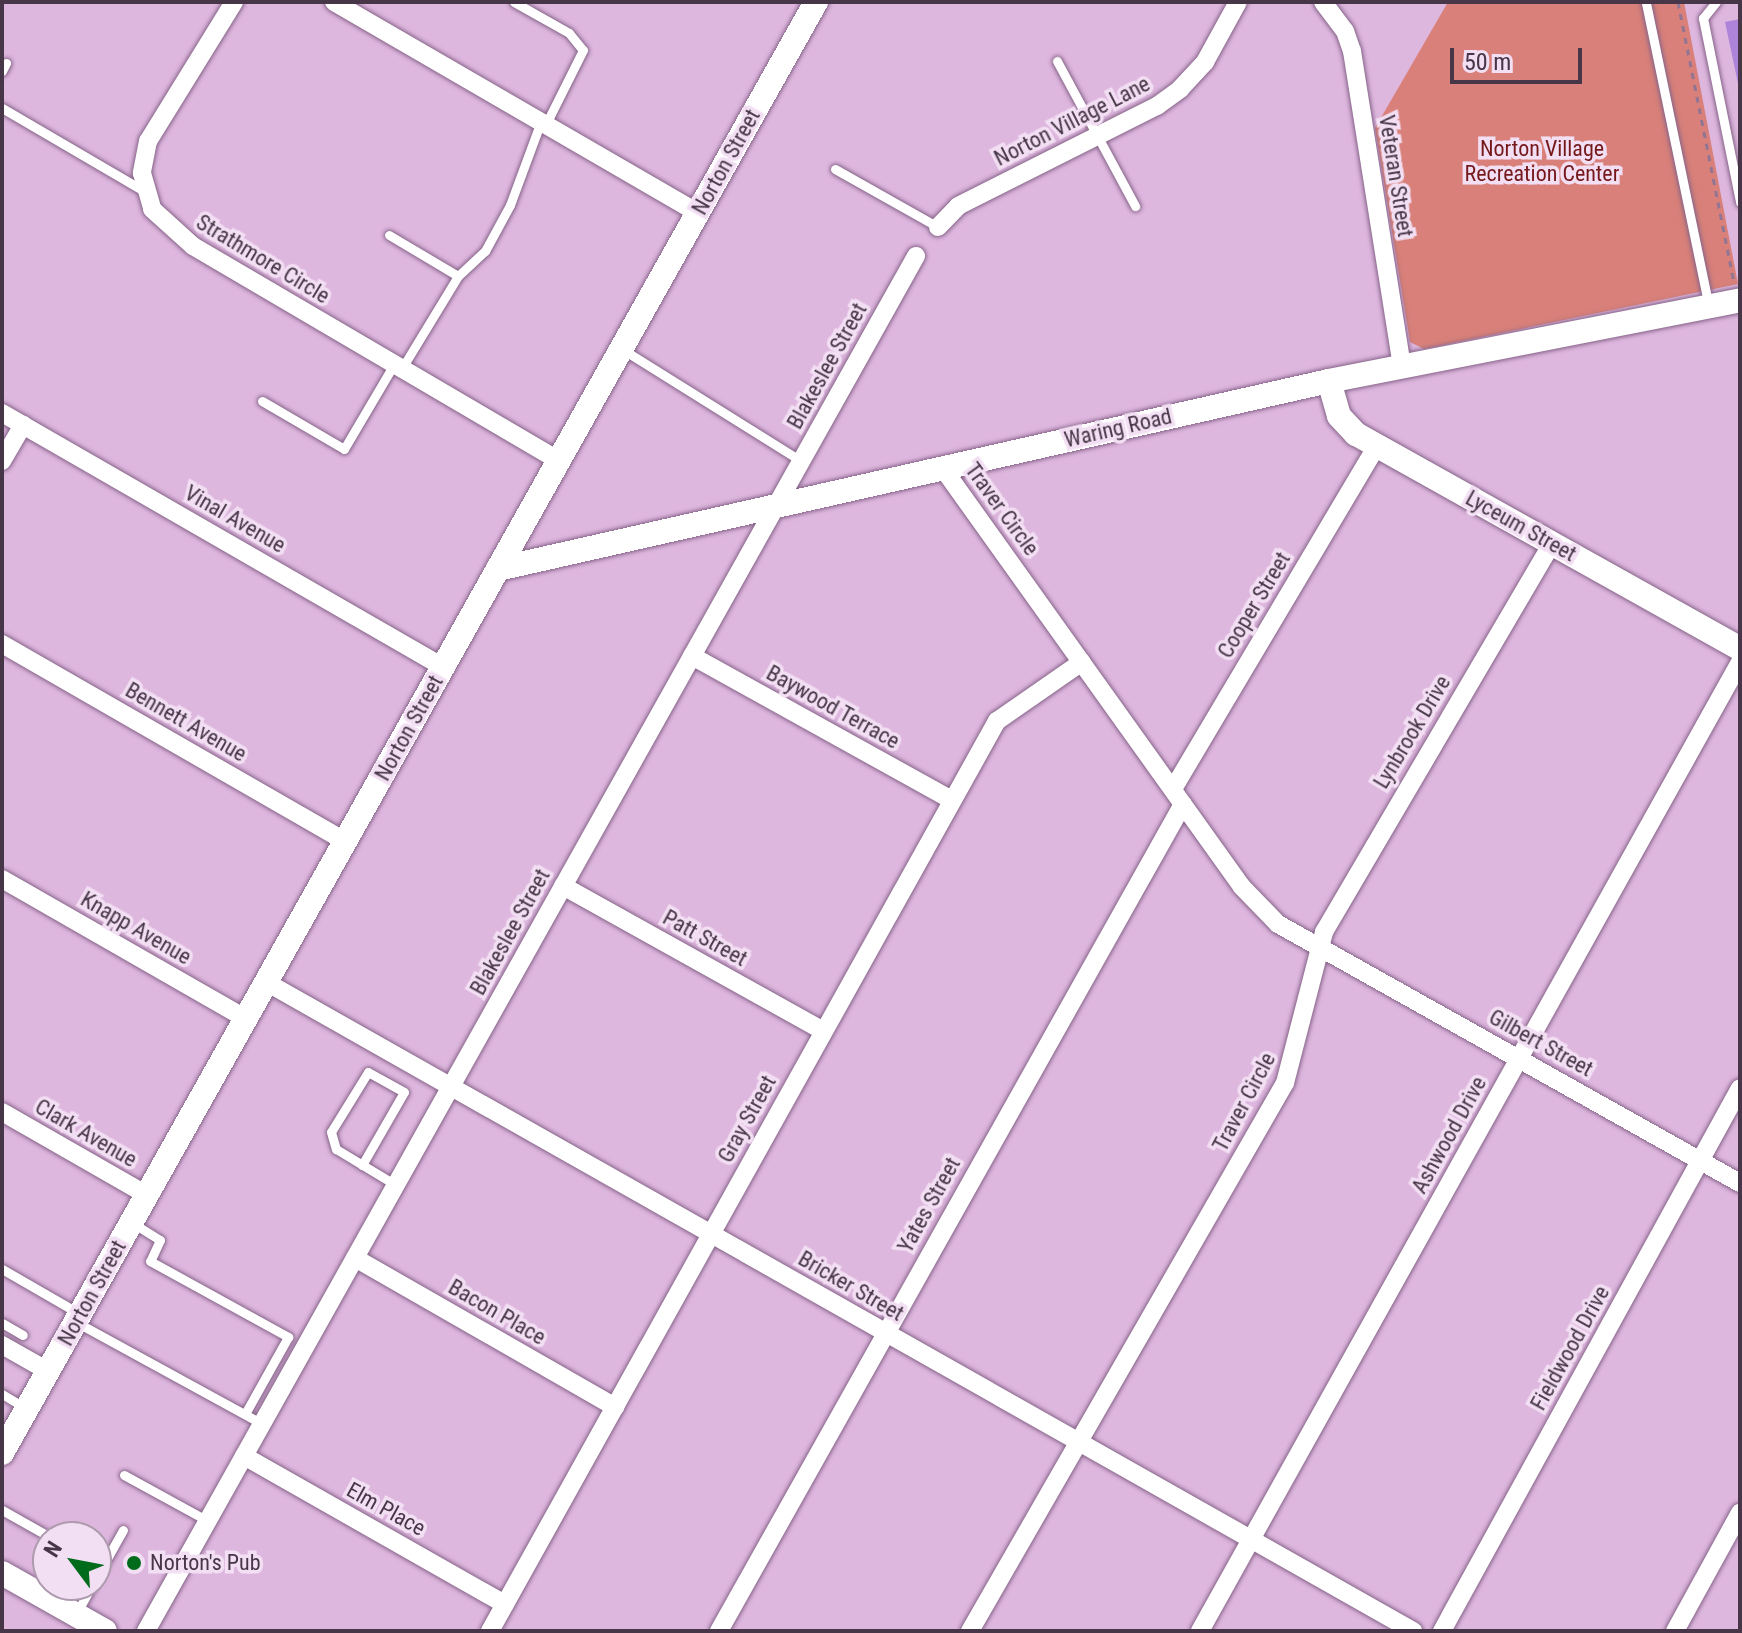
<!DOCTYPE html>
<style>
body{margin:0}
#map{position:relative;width:1742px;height:1633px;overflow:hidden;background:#deb7df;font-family:"Roboto Condensed",sans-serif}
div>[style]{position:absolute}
.green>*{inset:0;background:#d88079}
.building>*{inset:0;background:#ad84d9}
.path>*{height:3px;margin-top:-1.5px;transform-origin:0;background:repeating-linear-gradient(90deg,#917592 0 6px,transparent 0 12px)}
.roads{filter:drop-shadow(0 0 2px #866388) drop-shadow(0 0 2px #866388)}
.lane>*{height:9px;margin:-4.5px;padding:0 4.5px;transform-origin:4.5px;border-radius:4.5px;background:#fff}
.street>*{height:18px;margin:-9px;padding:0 9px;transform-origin:9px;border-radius:9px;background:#fff}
.secondary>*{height:24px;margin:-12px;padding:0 12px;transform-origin:12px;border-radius:12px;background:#fff}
.dots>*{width:22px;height:22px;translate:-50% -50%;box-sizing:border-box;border:4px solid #f3dff3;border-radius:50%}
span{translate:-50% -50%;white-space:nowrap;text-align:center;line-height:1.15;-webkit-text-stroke:7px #f3dff3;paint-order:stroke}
.street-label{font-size:22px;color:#463647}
.park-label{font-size:22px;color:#74181a}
.poi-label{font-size:22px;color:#463647}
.left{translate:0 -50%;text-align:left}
.frame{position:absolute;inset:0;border:4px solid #463647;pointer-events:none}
.north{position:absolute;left:32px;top:1521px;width:80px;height:80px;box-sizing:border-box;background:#f3dff3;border:2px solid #ae9bae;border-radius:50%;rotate:302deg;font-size:22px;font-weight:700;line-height:32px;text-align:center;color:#463647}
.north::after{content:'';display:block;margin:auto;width:28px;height:36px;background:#006b1b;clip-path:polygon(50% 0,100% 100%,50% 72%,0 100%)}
.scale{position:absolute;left:1450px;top:48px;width:132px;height:36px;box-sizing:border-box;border:4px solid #463647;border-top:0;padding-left:10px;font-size:24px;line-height:28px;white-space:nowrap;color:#463647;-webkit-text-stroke:6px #f3dff3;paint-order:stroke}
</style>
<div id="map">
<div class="green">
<i style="clip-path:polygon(1448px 2px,1684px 2px,1738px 284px,1424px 349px,1410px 342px,1375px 128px)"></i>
</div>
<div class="building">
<i style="clip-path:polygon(1740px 19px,1740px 88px,1739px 88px,1725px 22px)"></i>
</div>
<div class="path">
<i style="left:1678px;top:2px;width:285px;rotate:78.7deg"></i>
</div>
<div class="roads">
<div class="lane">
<i style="left:514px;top:2px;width:63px;rotate:29.4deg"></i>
<i style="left:569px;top:33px;width:22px;rotate:51deg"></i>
<i style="left:583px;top:50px;width:83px;rotate:116.6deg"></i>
<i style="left:1716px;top:2px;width:21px;rotate:129deg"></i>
<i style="left:1703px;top:18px;width:188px;rotate:78.6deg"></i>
<i style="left:1646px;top:3px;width:306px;rotate:78.3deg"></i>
<i style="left:1057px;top:61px;width:165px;rotate:61.7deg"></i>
<i style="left:2px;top:71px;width:9px;rotate:-63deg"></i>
<i style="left:2px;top:108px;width:164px;rotate:30.3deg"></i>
<i style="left:835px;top:169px;width:118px;rotate:29.4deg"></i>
<i style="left:389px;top:235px;width:80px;rotate:30.7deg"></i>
<i style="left:458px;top:276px;width:108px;rotate:121.3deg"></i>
<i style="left:458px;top:276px;width:37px;rotate:-43deg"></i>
<i style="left:485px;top:251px;width:52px;rotate:-61.5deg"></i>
<i style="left:510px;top:205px;width:90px;rotate:-69.7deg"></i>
<i style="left:622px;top:349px;width:211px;rotate:32deg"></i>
<i style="left:262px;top:401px;width:95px;rotate:30.3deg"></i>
<i style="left:344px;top:449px;width:99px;rotate:-59.5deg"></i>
<i style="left:362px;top:1165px;width:84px;rotate:-60.1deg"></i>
<i style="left:404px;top:1092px;width:41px;rotate:-150.9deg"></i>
<i style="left:368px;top:1072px;width:70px;rotate:121.7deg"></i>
<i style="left:331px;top:1132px;width:18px;rotate:74deg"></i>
<i style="left:336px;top:1149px;width:70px;rotate:31deg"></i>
<i style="left:131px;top:1222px;width:34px;rotate:32deg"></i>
<i style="left:160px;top:1240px;width:23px;rotate:115deg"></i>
<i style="left:150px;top:1261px;width:158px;rotate:28.8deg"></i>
<i style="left:288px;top:1337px;width:88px;rotate:119.2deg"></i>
<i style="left:2px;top:1269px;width:90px;rotate:30deg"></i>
<i style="left:76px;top:1322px;width:212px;rotate:28.7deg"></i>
<i style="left:2px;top:1323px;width:24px;rotate:30deg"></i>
<i style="left:2px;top:1394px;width:29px;rotate:31deg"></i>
<i style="left:124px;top:1475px;width:96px;rotate:28.7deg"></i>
<i style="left:2px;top:1510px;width:55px;rotate:29.4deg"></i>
<i style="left:96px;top:1578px;width:55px;rotate:-60.6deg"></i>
<i style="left:76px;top:1614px;width:33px;rotate:-61deg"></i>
</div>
<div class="street">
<i style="left:234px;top:2px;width:163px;rotate:121.7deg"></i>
<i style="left:148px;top:141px;width:33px;rotate:101deg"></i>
<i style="left:142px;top:173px;width:37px;rotate:74deg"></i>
<i style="left:152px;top:209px;width:55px;rotate:42.1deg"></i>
<i style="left:193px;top:246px;width:424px;rotate:30.4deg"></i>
<i style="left:334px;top:2px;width:421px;rotate:30.1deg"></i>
<i style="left:1323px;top:2px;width:36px;rotate:53deg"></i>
<i style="left:1345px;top:31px;width:21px;rotate:71deg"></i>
<i style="left:1352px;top:51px;width:319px;rotate:81deg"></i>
<i style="left:938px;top:227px;width:29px;rotate:-46deg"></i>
<i style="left:958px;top:206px;width:223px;rotate:-26.7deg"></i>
<i style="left:1157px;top:106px;width:29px;rotate:-36deg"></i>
<i style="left:1180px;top:89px;width:37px;rotate:-47deg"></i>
<i style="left:1205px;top:62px;width:68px;rotate:-61.2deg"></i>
<i style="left:2px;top:413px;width:509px;rotate:29.94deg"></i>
<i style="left:2px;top:461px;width:42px;rotate:-59.7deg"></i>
<i style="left:942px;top:467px;width:516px;rotate:54.46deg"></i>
<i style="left:1242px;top:887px;width:52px;rotate:45.8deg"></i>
<i style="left:1278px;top:924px;width:530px;rotate:29.28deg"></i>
<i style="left:2px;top:644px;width:396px;rotate:29.9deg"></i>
<i style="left:692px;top:656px;width:297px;rotate:29deg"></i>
<i style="left:1173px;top:789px;width:400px;rotate:-59.3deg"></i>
<i style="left:2px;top:879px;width:281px;rotate:29.8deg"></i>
<i style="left:563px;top:886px;width:298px;rotate:29.1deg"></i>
<i style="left:266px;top:982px;width:1318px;rotate:29.5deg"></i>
<i style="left:2px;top:1112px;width:167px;rotate:29.8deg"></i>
<i style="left:355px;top:1258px;width:300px;rotate:29.8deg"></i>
<i style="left:2px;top:1345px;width:53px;rotate:29.5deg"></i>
<i style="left:244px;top:1456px;width:300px;rotate:29.6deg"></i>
<i style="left:146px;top:1631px;width:1576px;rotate:-60.75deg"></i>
<i style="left:490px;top:1631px;width:1042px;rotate:-60.88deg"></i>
<i style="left:997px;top:721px;width:103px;rotate:-34.8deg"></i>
<i style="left:719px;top:1631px;width:948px;rotate:-60.7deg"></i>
<i style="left:970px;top:1631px;width:632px;rotate:-60.11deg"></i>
<i style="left:1285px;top:1083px;width:156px;rotate:-75.5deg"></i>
<i style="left:1324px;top:932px;width:451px;rotate:-59.6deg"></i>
<i style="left:1200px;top:1631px;width:1109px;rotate:-60.87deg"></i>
<i style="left:1442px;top:1631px;width:619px;rotate:-61.24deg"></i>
<i style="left:1675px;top:1631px;width:135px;rotate:-61.2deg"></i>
</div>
<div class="secondary">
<i style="left:1329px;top:381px;width:36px;rotate:74deg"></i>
<i style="left:1339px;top:416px;width:25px;rotate:47deg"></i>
<i style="left:1356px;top:434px;width:440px;rotate:29.2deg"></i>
<i style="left:498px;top:569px;width:852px;rotate:-12.75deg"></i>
<i style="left:1329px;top:381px;width:419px;rotate:-11.1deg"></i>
<i style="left:2px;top:1453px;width:1664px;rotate:-60.71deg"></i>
<i style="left:2px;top:1573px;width:118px;rotate:29.4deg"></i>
</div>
</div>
<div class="dots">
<i style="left:134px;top:1563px;background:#006b1b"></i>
</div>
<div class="street-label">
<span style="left:1072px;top:121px;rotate:-27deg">Norton Village Lane</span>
<span style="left:726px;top:162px;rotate:-61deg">Norton Street</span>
<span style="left:1396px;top:176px;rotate:81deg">Veteran Street</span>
<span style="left:263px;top:259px;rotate:31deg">Strathmore Circle</span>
<span style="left:827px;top:366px;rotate:-61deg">Blakeslee Street</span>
<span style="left:1118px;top:428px;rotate:-13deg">Waring Road</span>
<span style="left:1002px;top:509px;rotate:54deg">Traver Circle</span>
<span style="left:235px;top:519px;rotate:30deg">Vinal Avenue</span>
<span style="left:1521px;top:526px;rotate:29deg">Lyceum Street</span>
<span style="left:1254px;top:605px;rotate:-59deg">Cooper Street</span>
<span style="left:833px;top:707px;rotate:29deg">Baywood Terrace</span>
<span style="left:186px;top:722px;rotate:30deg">Bennett Avenue</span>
<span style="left:409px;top:728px;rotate:-61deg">Norton Street</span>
<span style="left:1412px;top:732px;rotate:-59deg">Lynbrook Drive</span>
<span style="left:136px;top:928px;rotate:30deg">Knapp Avenue</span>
<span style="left:510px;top:932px;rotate:-61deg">Blakeslee Street</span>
<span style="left:705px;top:938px;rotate:29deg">Patt Street</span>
<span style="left:1541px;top:1043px;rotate:29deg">Gilbert Street</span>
<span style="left:1244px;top:1102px;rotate:-62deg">Traver Circle</span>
<span style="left:747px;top:1119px;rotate:-61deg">Gray Street</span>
<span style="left:86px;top:1133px;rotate:30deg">Clark Avenue</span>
<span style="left:1449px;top:1135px;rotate:-61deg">Ashwood Drive</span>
<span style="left:929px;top:1205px;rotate:-61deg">Yates Street</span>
<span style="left:851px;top:1286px;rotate:30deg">Bricker Street</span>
<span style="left:92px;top:1293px;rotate:-61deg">Norton Street</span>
<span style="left:497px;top:1312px;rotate:30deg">Bacon Place</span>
<span style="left:1570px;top:1348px;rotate:-61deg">Fieldwood Drive</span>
<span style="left:386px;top:1509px;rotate:29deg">Elm Place</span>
</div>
<div class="park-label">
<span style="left:1542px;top:161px">Norton Village<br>Recreation Center</span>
</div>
<div class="poi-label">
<span class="left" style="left:150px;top:1563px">Norton's Pub</span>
</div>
<div class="frame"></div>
<div class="north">N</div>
<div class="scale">50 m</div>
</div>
